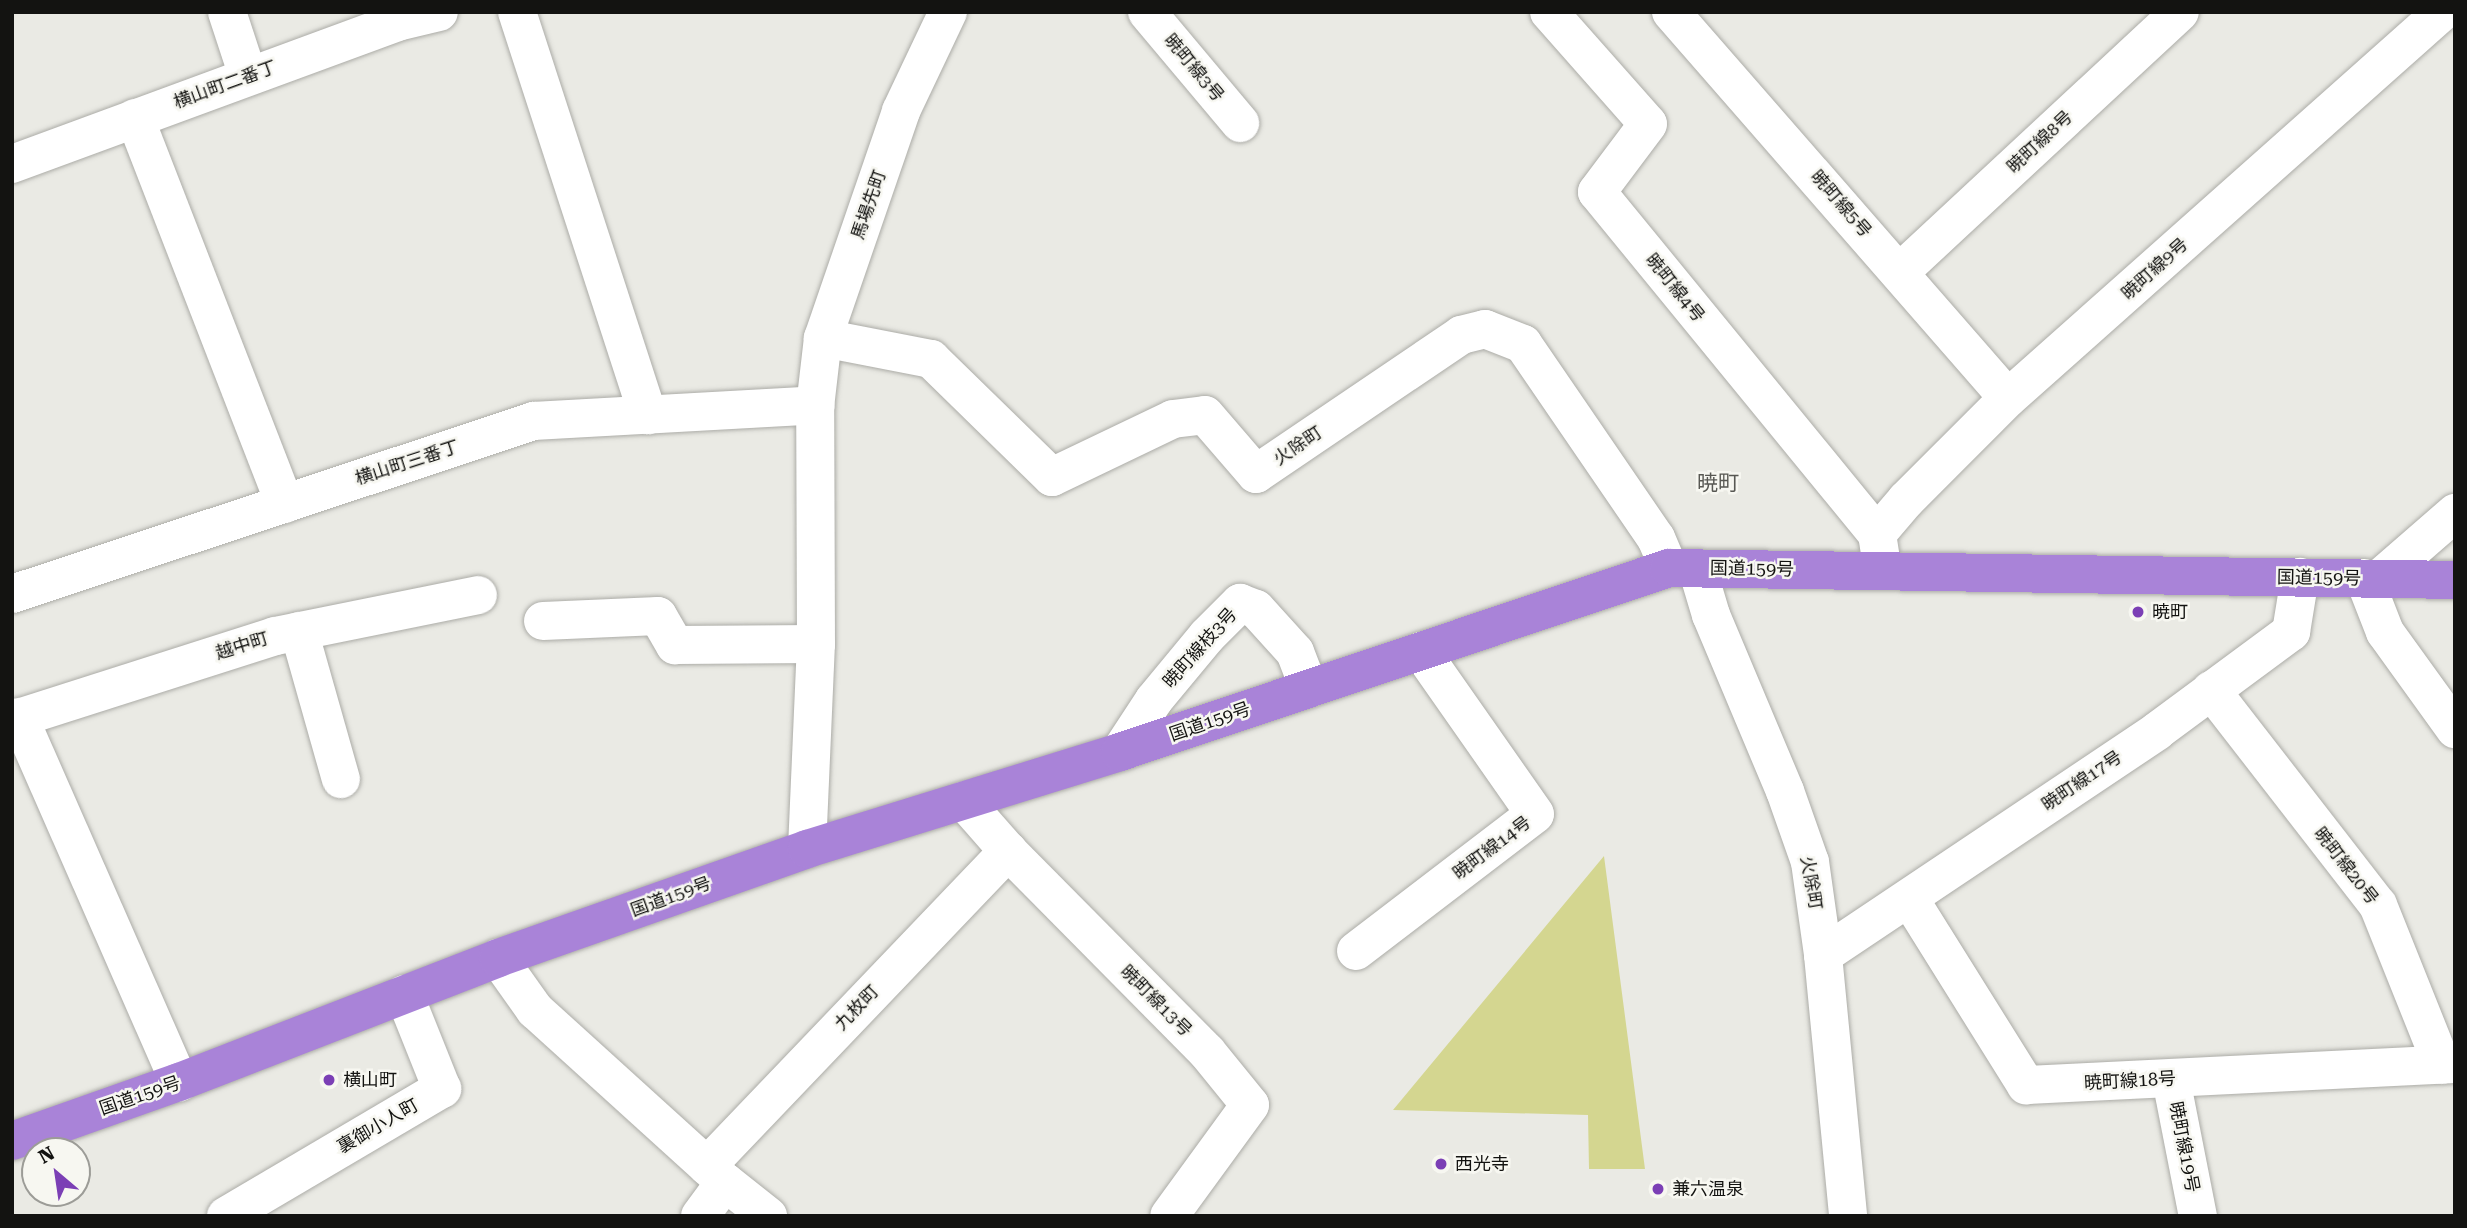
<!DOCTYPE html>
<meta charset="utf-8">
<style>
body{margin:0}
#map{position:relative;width:2467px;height:1228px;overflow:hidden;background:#eaeae4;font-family:"Roboto Serif","Noto Sans JP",serif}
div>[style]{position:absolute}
.green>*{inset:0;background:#d4d690}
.roads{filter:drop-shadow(0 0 2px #acaca7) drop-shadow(0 0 2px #acaca7)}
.minor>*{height:38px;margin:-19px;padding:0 19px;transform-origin:19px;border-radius:19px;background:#fff}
.highway>*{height:38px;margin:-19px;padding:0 19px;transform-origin:19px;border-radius:19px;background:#a983d8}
.dots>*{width:19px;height:19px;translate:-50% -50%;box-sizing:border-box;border:4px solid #f7f7f1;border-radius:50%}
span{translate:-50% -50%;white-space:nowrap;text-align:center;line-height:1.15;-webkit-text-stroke:5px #f7f7f1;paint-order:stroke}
.street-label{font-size:18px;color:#131311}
.poi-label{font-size:18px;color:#131311}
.left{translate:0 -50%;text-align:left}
.quarter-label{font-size:21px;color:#585853}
.frame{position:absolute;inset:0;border:14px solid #131311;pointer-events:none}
.north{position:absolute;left:21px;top:1137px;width:70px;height:70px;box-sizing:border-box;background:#f7f7f1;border:2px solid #9c9c97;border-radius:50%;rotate:331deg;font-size:19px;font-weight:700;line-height:28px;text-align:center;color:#131311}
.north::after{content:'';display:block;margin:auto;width:24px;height:32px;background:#7b3fb5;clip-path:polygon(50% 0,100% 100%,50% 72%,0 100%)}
</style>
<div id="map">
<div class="green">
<i style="clip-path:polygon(1604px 856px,1645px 1169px,1589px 1169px,1588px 1115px,1393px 1110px)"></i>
</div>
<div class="roads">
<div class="minor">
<i style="left:227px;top:12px;width:67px;rotate:71.8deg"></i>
<i style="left:517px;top:12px;width:424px;rotate:72deg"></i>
<i style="left:1147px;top:12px;width:145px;rotate:50deg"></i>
<i style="left:1549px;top:12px;width:149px;rotate:48.5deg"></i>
<i style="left:1648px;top:124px;width:85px;rotate:126.9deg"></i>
<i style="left:1597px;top:192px;width:442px;rotate:50.7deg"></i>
<i style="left:1877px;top:534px;width:26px;rotate:81deg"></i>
<i style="left:1671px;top:12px;width:512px;rotate:48.88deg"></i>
<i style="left:135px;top:118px;width:414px;rotate:68.8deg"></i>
<i style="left:12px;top:164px;width:410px;rotate:-20.2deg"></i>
<i style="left:397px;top:22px;width:43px;rotate:-13.4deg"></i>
<i style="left:1900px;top:272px;width:382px;rotate:-42.9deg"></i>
<i style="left:823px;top:338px;width:110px;rotate:11deg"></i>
<i style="left:931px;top:359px;width:169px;rotate:44.3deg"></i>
<i style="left:1052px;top:477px;width:134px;rotate:-25.6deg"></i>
<i style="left:1173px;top:419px;width:32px;rotate:-7deg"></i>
<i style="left:1205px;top:415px;width:78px;rotate:49.2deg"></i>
<i style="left:1256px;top:474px;width:248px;rotate:-34.1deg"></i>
<i style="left:1461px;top:335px;width:25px;rotate:-14deg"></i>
<i style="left:1485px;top:329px;width:41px;rotate:21.5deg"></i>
<i style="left:1523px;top:344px;width:235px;rotate:55.6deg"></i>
<i style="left:1656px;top:538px;width:33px;rotate:67deg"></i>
<i style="left:1877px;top:534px;width:45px;rotate:-49.5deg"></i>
<i style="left:1906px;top:500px;width:144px;rotate:-45deg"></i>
<i style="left:2008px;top:398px;width:581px;rotate:-41.65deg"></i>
<i style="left:1697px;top:568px;width:49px;rotate:73.4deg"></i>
<i style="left:1711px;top:615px;width:191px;rotate:67.2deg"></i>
<i style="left:1785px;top:791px;width:75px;rotate:70.6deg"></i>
<i style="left:1810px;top:862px;width:94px;rotate:82deg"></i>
<i style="left:1823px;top:955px;width:262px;rotate:84.5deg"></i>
<i style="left:2364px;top:578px;width:58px;rotate:68.7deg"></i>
<i style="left:2385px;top:632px;width:120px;rotate:54.2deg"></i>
<i style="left:2379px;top:579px;width:101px;rotate:-41deg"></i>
<i style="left:12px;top:594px;width:550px;rotate:-18.34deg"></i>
<i style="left:534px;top:421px;width:282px;rotate:-3.2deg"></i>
<i style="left:543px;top:621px;width:115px;rotate:-2.5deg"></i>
<i style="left:658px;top:616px;width:34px;rotate:60deg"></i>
<i style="left:675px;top:645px;width:141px;rotate:-0.4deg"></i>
<i style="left:299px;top:631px;width:154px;rotate:74.2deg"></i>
<i style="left:2211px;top:690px;width:272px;rotate:52.2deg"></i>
<i style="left:2378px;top:905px;width:172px;rotate:68.2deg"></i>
<i style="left:19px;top:717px;width:399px;rotate:66.3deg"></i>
<i style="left:12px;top:720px;width:276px;rotate:-17.7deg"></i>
<i style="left:275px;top:636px;width:207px;rotate:-11.4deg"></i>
<i style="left:1120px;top:752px;width:62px;rotate:-56.8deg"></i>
<i style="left:1154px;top:700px;width:83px;rotate:-50.4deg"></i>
<i style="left:1207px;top:636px;width:47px;rotate:-45deg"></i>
<i style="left:1240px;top:603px;width:17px;rotate:21deg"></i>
<i style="left:1256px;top:609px;width:58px;rotate:47.8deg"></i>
<i style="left:1295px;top:652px;width:39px;rotate:69deg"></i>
<i style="left:964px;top:801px;width:67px;rotate:48.7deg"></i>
<i style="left:1008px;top:851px;width:283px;rotate:45.3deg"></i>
<i style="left:1207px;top:1052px;width:68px;rotate:50.9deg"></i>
<i style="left:1250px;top:1105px;width:137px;rotate:126.1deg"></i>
<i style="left:807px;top:849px;width:205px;rotate:-87.5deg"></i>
<i style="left:816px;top:644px;width:237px;rotate:-90.2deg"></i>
<i style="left:815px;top:407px;width:69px;rotate:-83.4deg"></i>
<i style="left:823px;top:338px;width:240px;rotate:-71deg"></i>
<i style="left:901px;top:111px;width:110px;rotate:-64.6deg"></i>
<i style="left:1909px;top:898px;width:221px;rotate:58deg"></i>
<i style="left:2026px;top:1085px;width:430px;rotate:-2.8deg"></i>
<i style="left:1356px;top:951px;width:225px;rotate:-37.4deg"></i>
<i style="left:1535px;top:814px;width:199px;rotate:-125deg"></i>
<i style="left:1823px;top:955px;width:402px;rotate:-33.8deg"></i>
<i style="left:2157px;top:731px;width:167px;rotate:-36.5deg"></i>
<i style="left:2291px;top:632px;width:56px;rotate:-80.7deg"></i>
<i style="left:498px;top:958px;width:64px;rotate:54.6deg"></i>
<i style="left:535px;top:1010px;width:256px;rotate:42.2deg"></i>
<i style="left:725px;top:1182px;width:55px;rotate:38.3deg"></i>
<i style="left:2171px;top:1079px;width:140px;rotate:78.9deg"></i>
<i style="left:707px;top:1166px;width:436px;rotate:-46.3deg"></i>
<i style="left:226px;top:1216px;width:251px;rotate:-30.5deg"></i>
<i style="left:442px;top:1089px;width:102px;rotate:-111.8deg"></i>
<i style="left:700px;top:1216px;width:42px;rotate:-53.7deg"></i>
</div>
<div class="highway">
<i style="left:12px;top:1141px;width:177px;rotate:-19.5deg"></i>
<i style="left:179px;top:1082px;width:342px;rotate:-21.2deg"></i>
<i style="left:498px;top:958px;width:328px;rotate:-19.4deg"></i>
<i style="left:807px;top:849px;width:328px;rotate:-17.2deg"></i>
<i style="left:1120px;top:752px;width:579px;rotate:-18.53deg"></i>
<i style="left:1669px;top:568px;width:786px;rotate:0.87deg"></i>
</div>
</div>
<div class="dots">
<i style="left:2138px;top:612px;background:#7b3fb5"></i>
<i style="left:329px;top:1080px;background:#7b3fb5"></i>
<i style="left:1441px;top:1164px;background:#7b3fb5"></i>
<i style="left:1658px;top:1189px;background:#7b3fb5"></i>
</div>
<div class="street-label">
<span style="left:1194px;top:68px;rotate:50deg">暁町線3号</span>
<span style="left:225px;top:85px;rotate:-20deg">横山町二番丁</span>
<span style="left:2040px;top:142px;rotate:-43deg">暁町線8号</span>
<span style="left:1841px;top:204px;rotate:49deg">暁町線5号</span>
<span style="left:869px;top:205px;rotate:-71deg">馬場先町</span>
<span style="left:2155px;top:269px;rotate:-42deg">暁町線9号</span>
<span style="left:1675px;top:288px;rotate:51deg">暁町線4号</span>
<span style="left:1298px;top:446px;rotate:-34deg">火除町</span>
<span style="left:407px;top:463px;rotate:-18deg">横山町三番丁</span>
<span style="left:1752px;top:569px;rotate:1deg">国道159号</span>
<span style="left:2319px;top:578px;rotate:1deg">国道159号</span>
<span style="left:242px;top:646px;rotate:-17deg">越中町</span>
<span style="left:1200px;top:648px;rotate:-48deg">暁町線枝3号</span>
<span style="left:1210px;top:722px;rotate:-19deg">国道159号</span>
<span style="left:2082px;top:781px;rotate:-34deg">暁町線17号</span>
<span style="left:1492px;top:848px;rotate:-37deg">暁町線14号</span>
<span style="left:2346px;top:866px;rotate:52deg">暁町線20号</span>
<span style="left:1811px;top:883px;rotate:80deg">火除町</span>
<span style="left:671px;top:897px;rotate:-20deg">国道159号</span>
<span style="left:1156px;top:1001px;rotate:45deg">暁町線13号</span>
<span style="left:857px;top:1008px;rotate:-46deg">九枚町</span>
<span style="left:2130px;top:1081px;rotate:-3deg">暁町線18号</span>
<span style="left:140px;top:1096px;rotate:-19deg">国道159号</span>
<span style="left:378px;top:1126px;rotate:-30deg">裏御小人町</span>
<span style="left:2184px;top:1147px;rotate:79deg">暁町線19号</span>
</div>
<div class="poi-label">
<span class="left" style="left:2152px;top:612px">暁町</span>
<span class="left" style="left:343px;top:1080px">横山町</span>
<span class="left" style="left:1455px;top:1164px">西光寺</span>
<span class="left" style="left:1672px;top:1189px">兼六温泉</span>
</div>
<div class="quarter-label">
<span style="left:1718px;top:483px">暁町</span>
</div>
<div class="frame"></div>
<div class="north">N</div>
</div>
